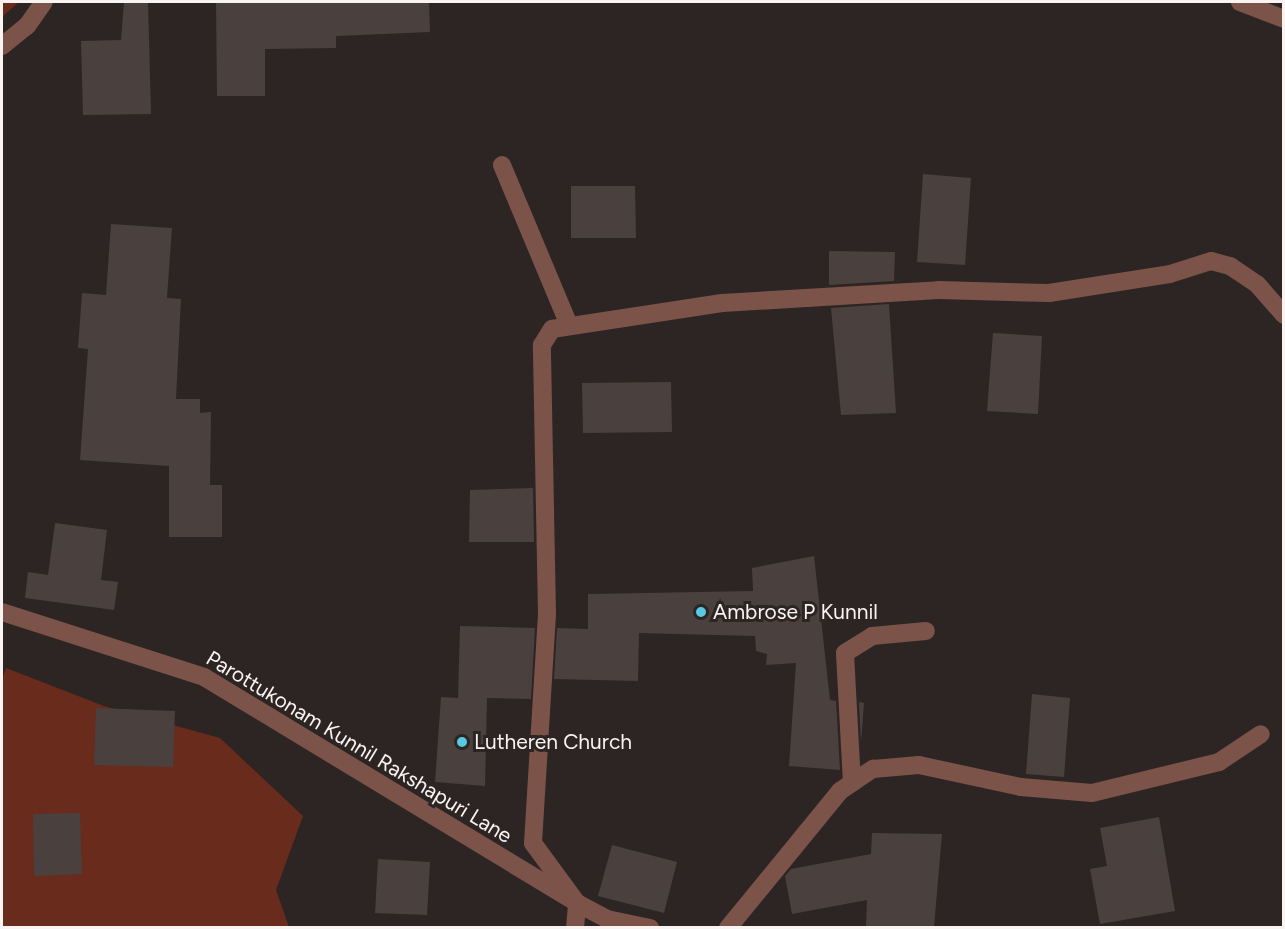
<!DOCTYPE html>
<style>
body{margin:0}
#map{position:relative;width:1285px;height:929px;overflow:hidden;background:#2c2523;font-family:Figtree,sans-serif}
div>[style]{position:absolute}
.green>*{inset:0;background:#682b1c}
.building>*{inset:0;background:#4a413f}
.minor>*{height:18px;margin:-9px;padding:0 9px;transform-origin:9px;border-radius:9px;background:#7b5349}
.dots>*{width:16px;height:16px;translate:-50% -50%;box-sizing:border-box;border:3px solid #2c2523;border-radius:50%}
span{translate:-50% -50%;white-space:nowrap;text-align:center;line-height:1.15;-webkit-text-stroke:6px #2c2523;paint-order:stroke}
.poi-label{font-size:21px;color:#f9f3f2}
.left{translate:0 -50%;text-align:left}
.street-label{font-size:21px;color:#f9f3f2}
.frame{position:absolute;inset:0;border:3px solid #f9f3f2;pointer-events:none}
</style>
<div id="map">
<div class="green">
<i style="clip-path:polygon(2px 2px,19px 2px,2px 17px)"></i>
<i style="clip-path:polygon(6px 668px,104px 706px,220px 738px,303px 816px,276px 890px,289px 927px,2px 928px,2px 679px)"></i>
</div>
<div class="building">
<i style="clip-path:polygon(124px 2px,148px 2px,151px 114px,83px 115px,81px 41px,121px 40px)"></i>
<i style="clip-path:polygon(216px 2px,429px 2px,430px 32px,336px 36px,336px 48px,265px 49px,265px 96px,217px 96px)"></i>
<i style="clip-path:polygon(923px 174px,971px 178px,965px 265px,917px 262px)"></i>
<i style="clip-path:polygon(571px 186px,635px 186px,636px 238px,571px 238px)"></i>
<i style="clip-path:polygon(111px 224px,172px 228px,167px 298px,181px 299px,176px 399px,200px 399px,200px 413px,211px 412px,210px 485px,222px 485px,222px 537px,169px 537px,169px 466px,80px 460px,88px 349px,78px 348px,82px 293px,106px 295px)"></i>
<i style="clip-path:polygon(829px 251px,895px 252px,894px 281px,829px 285px)"></i>
<i style="clip-path:polygon(889px 304px,896px 413px,841px 415px,831px 308px)"></i>
<i style="clip-path:polygon(993px 333px,1042px 336px,1038px 414px,987px 411px)"></i>
<i style="clip-path:polygon(671px 382px,672px 432px,583px 433px,582px 383px)"></i>
<i style="clip-path:polygon(533px 488px,534px 542px,469px 542px,470px 490px)"></i>
<i style="clip-path:polygon(55px 523px,107px 530px,101px 580px,118px 582px,114px 610px,25px 598px,28px 572px,48px 575px)"></i>
<i style="clip-path:polygon(814px 556px,830px 700px,836px 701px,840px 770px,789px 766px,796px 663px,766px 665px,767px 654px,756px 651px,755px 636px,639px 633px,638px 681px,554px 679px,557px 628px,588px 629px,588px 594px,753px 591px,752px 568px)"></i>
<i style="clip-path:polygon(460px 626px,535px 628px,531px 699px,487px 698px,485px 786px,435px 782px,441px 697px,458px 698px)"></i>
<i style="clip-path:polygon(1032px 694px,1070px 698px,1064px 777px,1026px 774px)"></i>
<i style="clip-path:polygon(859px 702px,864px 703px,861px 743px)"></i>
<i style="clip-path:polygon(96px 708px,175px 711px,173px 767px,94px 765px)"></i>
<i style="clip-path:polygon(80px 813px,82px 874px,34px 876px,33px 814px)"></i>
<i style="clip-path:polygon(1159px 817px,1175px 911px,1100px 924px,1090px 869px,1107px 866px,1100px 828px)"></i>
<i style="clip-path:polygon(872px 833px,942px 834px,934px 927px,866px 927px,867px 900px,792px 914px,785px 876px,791px 869px,871px 854px)"></i>
<i style="clip-path:polygon(612px 845px,677px 862px,664px 913px,598px 896px)"></i>
<i style="clip-path:polygon(378px 859px,430px 862px,427px 915px,375px 913px)"></i>
</div>
<div class="minor">
<i style="left:1240px;top:2px;width:47px;rotate:21.1deg"></i>
<i style="left:2px;top:46px;width:32px;rotate:-39deg"></i>
<i style="left:27px;top:26px;width:29px;rotate:-55deg"></i>
<i style="left:502px;top:165px;width:171px;rotate:67.3deg"></i>
<i style="left:2px;top:612px;width:212px;rotate:17.8deg"></i>
<i style="left:204px;top:677px;width:436px;rotate:31.2deg"></i>
<i style="left:577px;top:903px;width:34px;rotate:28deg"></i>
<i style="left:607px;top:919px;width:44px;rotate:11.8deg"></i>
<i style="left:852px;top:783px;width:130px;rotate:-93.1deg"></i>
<i style="left:845px;top:653px;width:32px;rotate:-32deg"></i>
<i style="left:872px;top:636px;width:54px;rotate:-5.3deg"></i>
<i style="left:575px;top:928px;width:25px;rotate:-85deg"></i>
<i style="left:577px;top:903px;width:74px;rotate:-126.3deg"></i>
<i style="left:533px;top:843px;width:229px;rotate:-86.5deg"></i>
<i style="left:547px;top:614px;width:269px;rotate:-91.1deg"></i>
<i style="left:542px;top:345px;width:19px;rotate:-58deg"></i>
<i style="left:552px;top:329px;width:172px;rotate:-8.7deg"></i>
<i style="left:722px;top:303px;width:217px;rotate:-3.4deg"></i>
<i style="left:939px;top:290px;width:110px;rotate:1.6deg"></i>
<i style="left:1049px;top:293px;width:122px;rotate:-8.9deg"></i>
<i style="left:1170px;top:274px;width:43px;rotate:-17.6deg"></i>
<i style="left:1211px;top:261px;width:20px;rotate:15deg"></i>
<i style="left:1230px;top:266px;width:32px;rotate:34deg"></i>
<i style="left:1257px;top:284px;width:41px;rotate:48.9deg"></i>
<i style="left:728px;top:928px;width:177px;rotate:-50.7deg"></i>
<i style="left:840px;top:791px;width:40px;rotate:-34deg"></i>
<i style="left:873px;top:769px;width:46px;rotate:-5deg"></i>
<i style="left:919px;top:765px;width:104px;rotate:12.2deg"></i>
<i style="left:1021px;top:787px;width:71px;rotate:4.8deg"></i>
<i style="left:1092px;top:793px;width:131px;rotate:-13.7deg"></i>
<i style="left:1219px;top:762px;width:50px;rotate:-33.7deg"></i>
</div>
<div class="dots">
<i style="left:701px;top:612px;background:#57c9e3"></i>
<i style="left:462px;top:742px;background:#57c9e3"></i>
</div>
<div class="poi-label">
<span class="left" style="left:713px;top:612px">Ambrose P Kunnil</span>
<span class="left" style="left:474px;top:742px">Lutheren Church</span>
</div>
<div class="street-label">
<span style="left:359px;top:747px;rotate:31deg">Parottukonam Kunnil Rakshapuri Lane</span>
</div>
<div class="frame"></div>
</div>
